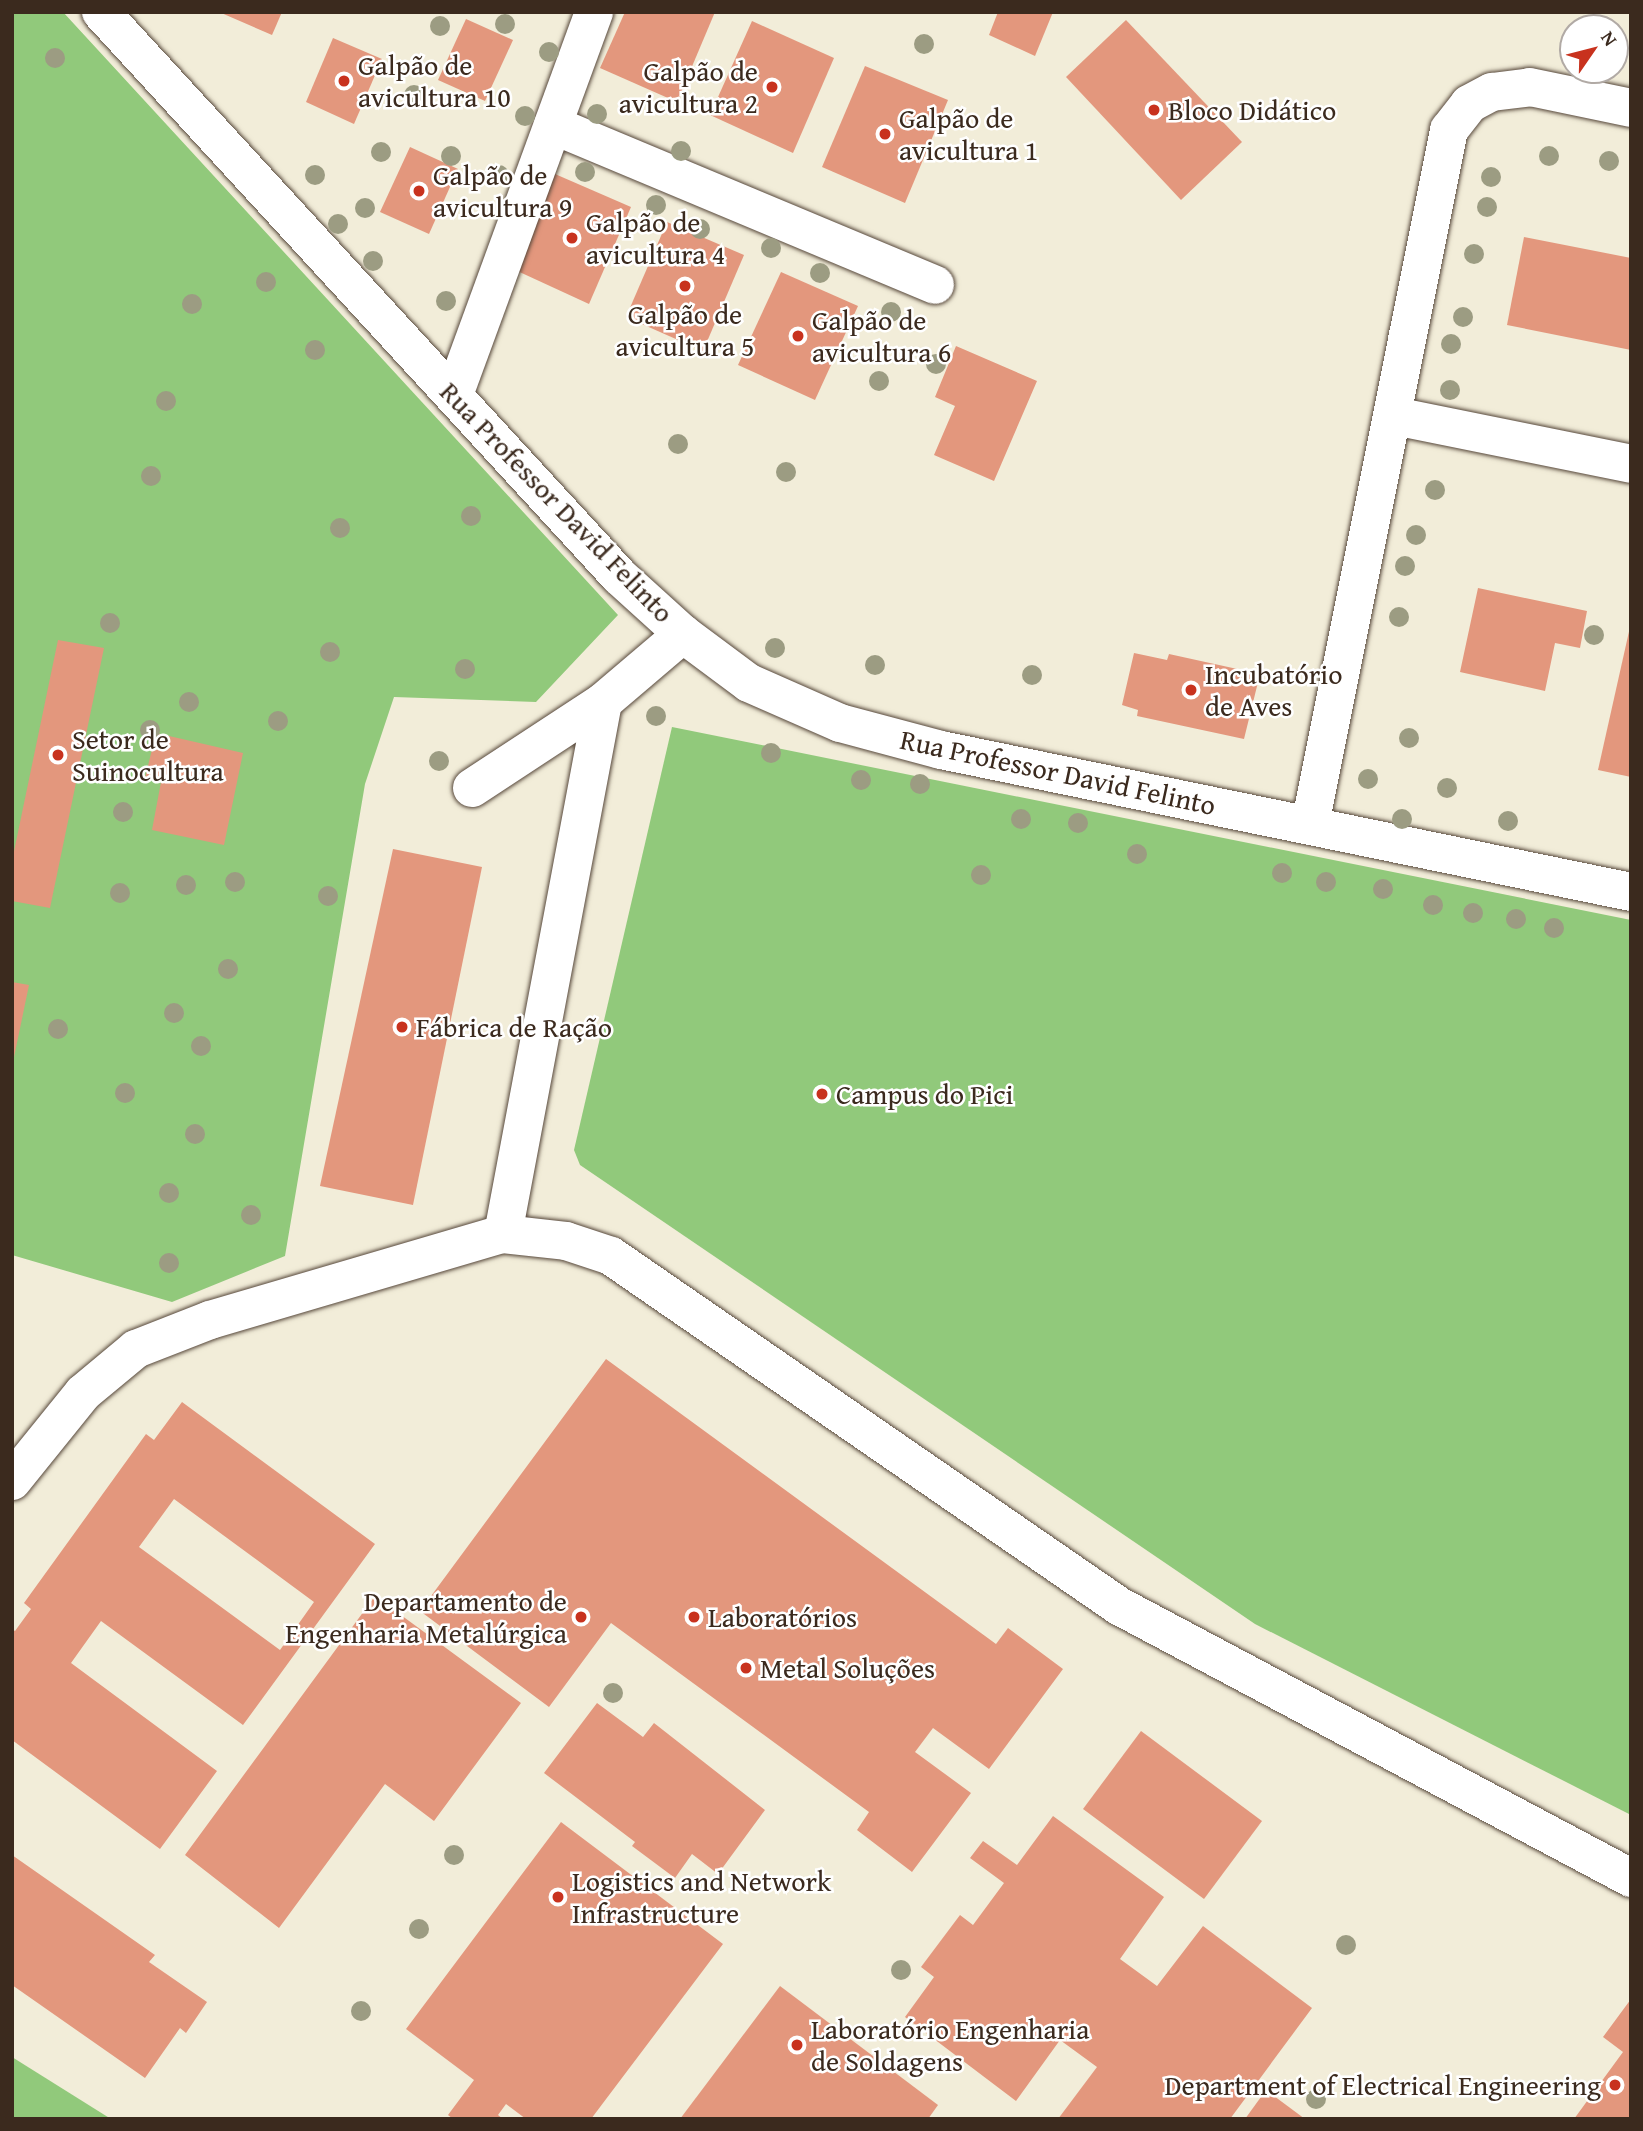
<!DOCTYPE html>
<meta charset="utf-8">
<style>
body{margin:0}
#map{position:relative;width:1643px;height:2131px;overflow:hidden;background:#f2edd9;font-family:"Gentium Book Plus",serif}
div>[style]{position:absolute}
.green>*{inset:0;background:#91c97b}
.building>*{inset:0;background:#e3977d}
.roads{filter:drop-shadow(0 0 2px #56473a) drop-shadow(0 0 2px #56473a)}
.minor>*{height:38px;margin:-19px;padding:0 19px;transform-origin:19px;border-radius:19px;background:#fff}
.trees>*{width:20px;height:20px;margin:-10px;border-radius:50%;background:#9c9c82}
.dots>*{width:19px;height:19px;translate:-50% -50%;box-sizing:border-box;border:4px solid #fff;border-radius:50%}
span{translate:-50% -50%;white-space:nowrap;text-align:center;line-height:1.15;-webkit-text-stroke:5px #fff;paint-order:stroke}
.poi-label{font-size:28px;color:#3b2a1e}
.left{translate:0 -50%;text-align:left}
.right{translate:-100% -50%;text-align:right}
.street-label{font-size:28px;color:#3b2a1e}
.frame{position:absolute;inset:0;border:14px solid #3b2a1e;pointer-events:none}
.north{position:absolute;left:1559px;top:14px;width:70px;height:70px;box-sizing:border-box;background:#fff;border:2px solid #b1aaa5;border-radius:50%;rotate:55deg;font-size:19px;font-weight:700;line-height:28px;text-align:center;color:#3b2a1e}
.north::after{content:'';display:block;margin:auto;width:24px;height:32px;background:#c8321e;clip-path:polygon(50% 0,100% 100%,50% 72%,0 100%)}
</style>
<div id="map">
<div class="green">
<i style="clip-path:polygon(12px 12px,63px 12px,618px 615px,536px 702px,394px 697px,365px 784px,285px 1256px,172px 1302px,12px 1255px)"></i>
<i style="clip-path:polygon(672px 727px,1631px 920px,1631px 1815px,1255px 1624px,580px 1165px,574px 1150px)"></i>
<i style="clip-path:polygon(12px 2057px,111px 2119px,12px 2119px)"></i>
</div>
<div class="building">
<i style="clip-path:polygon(219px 12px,282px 12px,272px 35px)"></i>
<i style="clip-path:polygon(625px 12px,715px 12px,677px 102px,600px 68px)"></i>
<i style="clip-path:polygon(998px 12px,1053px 12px,1035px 56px,989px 35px)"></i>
<i style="clip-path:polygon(466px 19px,513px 40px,485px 101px,438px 80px)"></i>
<i style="clip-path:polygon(1126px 20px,1242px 142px,1181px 200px,1066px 77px)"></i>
<i style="clip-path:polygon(752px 21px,834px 58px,793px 153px,710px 115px)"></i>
<i style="clip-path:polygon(333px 38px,382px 59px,354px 124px,306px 102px)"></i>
<i style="clip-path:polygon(865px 66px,948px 100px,905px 203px,822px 167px)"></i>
<i style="clip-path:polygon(410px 147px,458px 169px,429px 234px,380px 212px)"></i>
<i style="clip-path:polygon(555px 174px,631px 207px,589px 304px,513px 269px)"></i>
<i style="clip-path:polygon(667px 222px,744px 255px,703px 351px,626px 317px)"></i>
<i style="clip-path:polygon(1524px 237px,1631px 258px,1631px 350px,1507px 325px)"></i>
<i style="clip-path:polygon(781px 272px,858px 306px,815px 400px,738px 365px)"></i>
<i style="clip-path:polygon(956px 346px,1037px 381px,994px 481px,934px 455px,955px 406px,935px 397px)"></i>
<i style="clip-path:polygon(1478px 588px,1587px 611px,1580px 648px,1555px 643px,1545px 691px,1460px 672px)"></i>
<i style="clip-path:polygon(1630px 627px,1631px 628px,1631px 777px,1598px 770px)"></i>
<i style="clip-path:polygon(58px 640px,104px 648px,50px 908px,12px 901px,12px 861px)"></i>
<i style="clip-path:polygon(1134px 653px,1167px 660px,1169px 654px,1260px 674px,1244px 739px,1137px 716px,1138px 710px,1122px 705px)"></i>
<i style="clip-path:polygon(156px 733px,243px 753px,224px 845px,152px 830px,161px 782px,145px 778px)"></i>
<i style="clip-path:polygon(393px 849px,482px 867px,413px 1205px,320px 1186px)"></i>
<i style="clip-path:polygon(12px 982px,29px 985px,13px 1062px,12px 1061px)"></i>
<i style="clip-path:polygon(606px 1359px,996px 1644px,1008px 1628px,1063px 1669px,989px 1769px,933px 1728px,915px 1752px,971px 1793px,912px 1872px,857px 1830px,869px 1812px,611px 1623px,549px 1707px,420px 1611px)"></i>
<i style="clip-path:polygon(evenodd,182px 1402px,375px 1544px,243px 1725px,101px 1621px,71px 1663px,217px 1771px,160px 1849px,12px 1740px,12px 1629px,15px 1631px,31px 1609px,24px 1603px,146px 1434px,154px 1440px,182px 1402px,174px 1499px,314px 1602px,280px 1650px,139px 1547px,174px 1499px)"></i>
<i style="clip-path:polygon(375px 1596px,521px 1703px,434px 1821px,385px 1784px,279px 1928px,185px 1855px)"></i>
<i style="clip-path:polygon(597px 1703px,643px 1737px,654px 1723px,765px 1810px,718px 1874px,692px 1854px,675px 1878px,632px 1846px,635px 1842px,544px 1773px)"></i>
<i style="clip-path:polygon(1141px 1731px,1262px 1821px,1204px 1899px,1083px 1809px)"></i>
<i style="clip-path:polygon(1053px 1816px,1164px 1897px,1120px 1959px,1157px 1986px,1203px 1926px,1312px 2008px,1230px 2119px,1058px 2119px,1097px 2067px,1060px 2040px,1016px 2101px,905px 2017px,934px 1977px,921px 1967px,960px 1915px,973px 1925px,1004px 1883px,970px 1858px,983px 1841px,1017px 1865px)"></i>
<i style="clip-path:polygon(561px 1822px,723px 1944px,591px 2119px,526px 2119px,506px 2104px,498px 2115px,503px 2119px,453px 2119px,448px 2115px,474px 2080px,406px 2029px)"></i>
<i style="clip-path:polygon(12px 1855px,155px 1955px,149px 1962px,207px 2002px,186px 2033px,180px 2028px,145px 2078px,12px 1985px)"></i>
<i style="clip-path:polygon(780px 1986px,938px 2105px,928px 2119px,680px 2119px)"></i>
<i style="clip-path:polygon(1631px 1999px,1631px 2119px,1574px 2119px,1623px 2052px,1603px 2037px)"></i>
<i style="clip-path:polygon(1266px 2090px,1305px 2119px,1245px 2119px)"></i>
</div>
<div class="roads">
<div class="minor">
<i style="left:101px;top:12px;width:766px;rotate:47.43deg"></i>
<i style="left:619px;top:576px;width:86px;rotate:42.2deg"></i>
<i style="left:683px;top:634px;width:82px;rotate:36.6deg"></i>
<i style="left:749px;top:683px;width:99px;rotate:23.7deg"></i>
<i style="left:840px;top:723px;width:105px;rotate:15deg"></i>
<i style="left:941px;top:750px;width:704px;rotate:11.63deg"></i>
<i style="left:553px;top:125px;width:414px;rotate:22.7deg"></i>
<i style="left:454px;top:395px;width:408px;rotate:-69.9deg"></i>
<i style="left:1394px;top:416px;width:242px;rotate:11.4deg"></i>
<i style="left:472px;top:788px;width:157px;rotate:-33.3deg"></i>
<i style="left:1310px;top:825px;width:709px;rotate:-78.69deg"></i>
<i style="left:1449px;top:130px;width:33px;rotate:-52deg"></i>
<i style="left:1469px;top:104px;width:26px;rotate:-28deg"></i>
<i style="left:1492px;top:92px;width:38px;rotate:-7deg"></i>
<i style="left:1530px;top:87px;width:103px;rotate:11.7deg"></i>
<i style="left:503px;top:1234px;width:541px;rotate:-79.35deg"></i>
<i style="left:603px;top:702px;width:105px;rotate:-40.4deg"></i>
<i style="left:12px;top:1481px;width:113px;rotate:-51.1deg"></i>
<i style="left:83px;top:1393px;width:69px;rotate:-39.7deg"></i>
<i style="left:136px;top:1349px;width:79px;rotate:-21.4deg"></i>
<i style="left:210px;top:1320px;width:305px;rotate:-16.4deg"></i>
<i style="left:503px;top:1234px;width:63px;rotate:6.3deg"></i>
<i style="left:566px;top:1241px;width:47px;rotate:18.4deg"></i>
<i style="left:611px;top:1256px;width:617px;rotate:34.57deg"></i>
<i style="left:1119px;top:1606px;width:580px;rotate:27.98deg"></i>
</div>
</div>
<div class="trees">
<i style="left:505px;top:24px"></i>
<i style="left:440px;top:26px"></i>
<i style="left:924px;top:44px"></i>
<i style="left:549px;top:52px"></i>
<i style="left:55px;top:58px"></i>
<i style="left:414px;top:95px"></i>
<i style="left:597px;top:114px"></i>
<i style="left:525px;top:116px"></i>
<i style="left:681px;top:151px"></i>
<i style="left:381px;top:152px"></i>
<i style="left:451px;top:156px"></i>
<i style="left:1549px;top:156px"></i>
<i style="left:1609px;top:161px"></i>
<i style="left:585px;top:172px"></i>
<i style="left:315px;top:175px"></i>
<i style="left:499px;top:175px"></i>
<i style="left:1491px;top:177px"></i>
<i style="left:656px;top:205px"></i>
<i style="left:1487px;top:207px"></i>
<i style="left:365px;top:208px"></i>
<i style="left:338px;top:224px"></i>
<i style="left:700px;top:229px"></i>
<i style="left:771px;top:248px"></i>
<i style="left:1474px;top:254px"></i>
<i style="left:373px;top:261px"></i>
<i style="left:820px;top:273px"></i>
<i style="left:266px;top:282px"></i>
<i style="left:446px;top:301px"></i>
<i style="left:192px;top:304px"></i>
<i style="left:891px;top:312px"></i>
<i style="left:1463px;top:317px"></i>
<i style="left:1451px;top:344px"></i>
<i style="left:315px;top:350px"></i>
<i style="left:936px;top:364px"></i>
<i style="left:879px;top:381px"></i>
<i style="left:1450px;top:390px"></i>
<i style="left:166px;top:401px"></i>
<i style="left:678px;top:444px"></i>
<i style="left:786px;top:472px"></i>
<i style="left:151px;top:476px"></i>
<i style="left:1435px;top:490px"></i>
<i style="left:471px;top:516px"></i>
<i style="left:340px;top:528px"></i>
<i style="left:1416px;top:535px"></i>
<i style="left:1405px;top:566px"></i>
<i style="left:1399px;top:617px"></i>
<i style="left:110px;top:623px"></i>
<i style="left:1594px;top:635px"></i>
<i style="left:775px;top:648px"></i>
<i style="left:330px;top:652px"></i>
<i style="left:875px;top:665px"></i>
<i style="left:465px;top:669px"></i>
<i style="left:1032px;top:675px"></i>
<i style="left:189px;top:702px"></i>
<i style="left:656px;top:716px"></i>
<i style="left:278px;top:721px"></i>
<i style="left:150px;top:730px"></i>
<i style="left:1409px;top:738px"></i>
<i style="left:771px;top:753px"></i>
<i style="left:439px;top:761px"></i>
<i style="left:1368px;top:779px"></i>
<i style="left:861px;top:780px"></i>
<i style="left:920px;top:784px"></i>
<i style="left:1447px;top:788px"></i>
<i style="left:123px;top:812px"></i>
<i style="left:1021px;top:819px"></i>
<i style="left:1402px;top:819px"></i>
<i style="left:1508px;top:821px"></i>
<i style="left:1078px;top:823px"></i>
<i style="left:1137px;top:854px"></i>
<i style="left:1282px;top:873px"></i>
<i style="left:981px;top:875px"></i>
<i style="left:235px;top:882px"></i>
<i style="left:1326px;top:882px"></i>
<i style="left:186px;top:885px"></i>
<i style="left:1383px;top:889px"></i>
<i style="left:120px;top:893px"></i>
<i style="left:328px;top:896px"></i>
<i style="left:1433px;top:905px"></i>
<i style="left:1473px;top:913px"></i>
<i style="left:1516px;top:919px"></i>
<i style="left:1554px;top:928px"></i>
<i style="left:228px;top:969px"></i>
<i style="left:174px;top:1013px"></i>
<i style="left:58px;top:1029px"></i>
<i style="left:201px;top:1046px"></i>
<i style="left:125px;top:1093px"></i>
<i style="left:195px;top:1134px"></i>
<i style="left:169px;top:1193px"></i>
<i style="left:251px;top:1215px"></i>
<i style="left:169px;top:1263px"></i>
<i style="left:613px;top:1693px"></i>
<i style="left:454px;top:1855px"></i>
<i style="left:419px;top:1929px"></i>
<i style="left:1346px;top:1945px"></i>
<i style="left:901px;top:1970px"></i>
<i style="left:361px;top:2011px"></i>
<i style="left:1316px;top:2099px"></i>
</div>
<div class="dots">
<i style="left:344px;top:81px;background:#c8321e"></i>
<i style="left:772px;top:87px;background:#c8321e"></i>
<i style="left:1154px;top:110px;background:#c8321e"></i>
<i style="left:885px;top:134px;background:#c8321e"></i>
<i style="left:419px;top:191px;background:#c8321e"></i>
<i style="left:572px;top:238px;background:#c8321e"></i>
<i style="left:685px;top:286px;background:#c8321e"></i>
<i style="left:798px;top:336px;background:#c8321e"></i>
<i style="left:1191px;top:690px;background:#c8321e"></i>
<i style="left:58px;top:755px;background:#c8321e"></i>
<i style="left:402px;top:1027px;background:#c8321e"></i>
<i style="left:822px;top:1094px;background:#c8321e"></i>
<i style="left:581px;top:1617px;background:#c8321e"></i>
<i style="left:694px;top:1617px;background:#c8321e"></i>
<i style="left:746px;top:1668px;background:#c8321e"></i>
<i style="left:558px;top:1897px;background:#c8321e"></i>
<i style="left:797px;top:2045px;background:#c8321e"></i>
<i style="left:1615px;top:2085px;background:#c8321e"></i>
</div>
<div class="poi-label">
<span class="left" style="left:358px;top:81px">Galpão de<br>avicultura 10</span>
<span class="right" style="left:758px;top:87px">Galpão de<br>avicultura 2</span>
<span class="left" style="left:1168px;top:110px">Bloco Didático</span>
<span class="left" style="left:899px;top:134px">Galpão de<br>avicultura 1</span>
<span class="left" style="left:433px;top:191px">Galpão de<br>avicultura 9</span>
<span class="left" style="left:586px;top:238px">Galpão de<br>avicultura 4</span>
<span style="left:685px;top:330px">Galpão de<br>avicultura 5</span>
<span class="left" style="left:812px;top:336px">Galpão de<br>avicultura 6</span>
<span class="left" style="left:1205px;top:690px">Incubatório<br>de Aves</span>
<span class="left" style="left:72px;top:755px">Setor de<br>Suinocultura</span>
<span class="left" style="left:416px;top:1027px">Fábrica de Ração</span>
<span class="left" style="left:836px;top:1094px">Campus do Pici</span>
<span class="right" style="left:567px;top:1617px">Departamento de<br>Engenharia Metalúrgica</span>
<span class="left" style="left:708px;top:1617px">Laboratórios</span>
<span class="left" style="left:760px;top:1668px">Metal Soluções</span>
<span class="left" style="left:572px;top:1897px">Logistics and Network<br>Infrastructure</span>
<span class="left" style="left:811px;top:2045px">Laboratório Engenharia<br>de Soldagens</span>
<span class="right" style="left:1601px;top:2085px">Department of Electrical Engineering</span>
</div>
<div class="street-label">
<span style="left:557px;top:502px;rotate:46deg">Rua Professor David Felinto</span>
<span style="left:1058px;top:772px;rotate:12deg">Rua Professor David Felinto</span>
</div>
<div class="frame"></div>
<div class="north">N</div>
</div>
